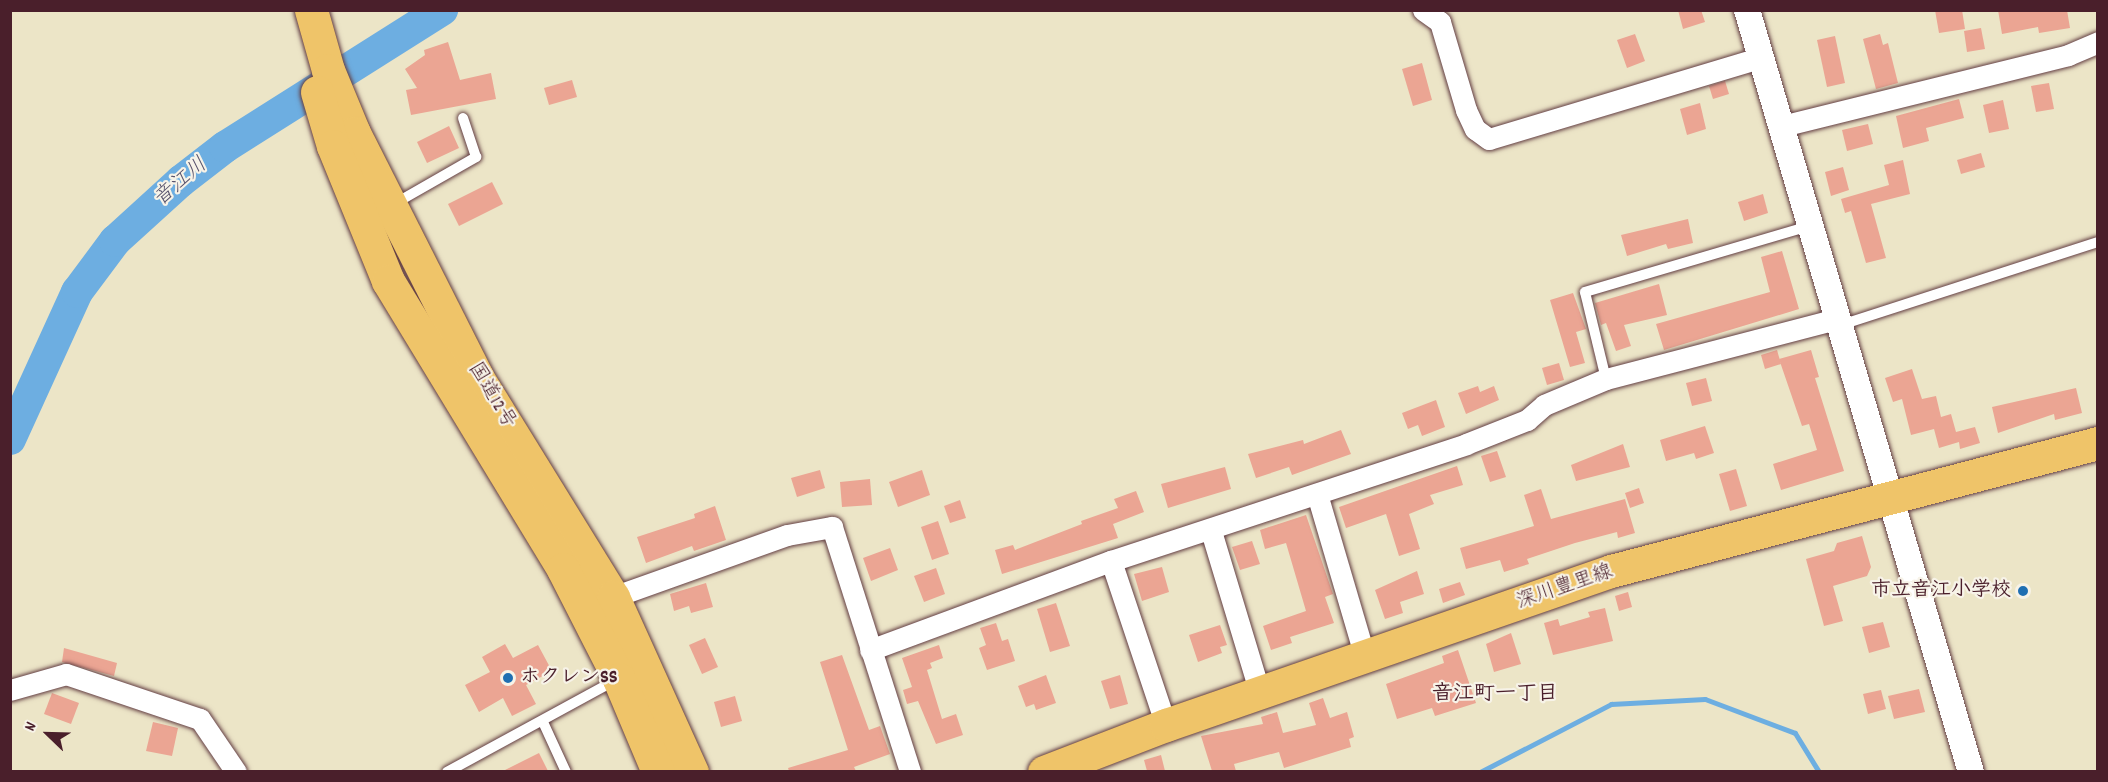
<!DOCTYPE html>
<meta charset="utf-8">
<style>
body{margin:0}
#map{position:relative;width:2108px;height:782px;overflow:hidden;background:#ece5c7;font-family:Dekko,"Klee One",sans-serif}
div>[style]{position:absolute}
.stream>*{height:5px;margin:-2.5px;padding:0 2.5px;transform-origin:2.5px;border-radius:2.5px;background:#6daee1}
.river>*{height:32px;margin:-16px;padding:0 16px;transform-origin:16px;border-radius:16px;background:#6daee1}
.building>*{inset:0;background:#eba593}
.roads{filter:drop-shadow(0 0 2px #623d42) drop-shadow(0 0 2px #623d42)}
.service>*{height:10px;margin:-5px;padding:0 5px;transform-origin:5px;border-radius:5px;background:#fff}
.minor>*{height:21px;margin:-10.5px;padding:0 10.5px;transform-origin:10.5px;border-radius:10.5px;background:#fff}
.tertiary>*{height:26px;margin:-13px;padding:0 13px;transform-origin:13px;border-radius:13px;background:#fff}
.primary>*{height:33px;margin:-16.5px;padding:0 16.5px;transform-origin:16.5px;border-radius:16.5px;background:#efc469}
.trunk>*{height:33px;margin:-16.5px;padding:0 16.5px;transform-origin:16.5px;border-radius:16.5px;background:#efc469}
.dots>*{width:16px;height:16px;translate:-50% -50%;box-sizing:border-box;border:3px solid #f7f3e8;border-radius:50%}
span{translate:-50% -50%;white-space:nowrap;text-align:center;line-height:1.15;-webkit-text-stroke:4.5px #f7f3e8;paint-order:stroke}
.street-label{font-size:20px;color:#4a1f2b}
.poi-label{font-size:20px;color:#4a1f2b;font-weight:700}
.right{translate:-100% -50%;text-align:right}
.left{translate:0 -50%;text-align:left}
.water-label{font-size:21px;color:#56516b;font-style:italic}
.neighbourhood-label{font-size:21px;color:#4a1f2b;font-weight:700}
.frame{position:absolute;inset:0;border:12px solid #4a1f2b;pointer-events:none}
.north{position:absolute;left:18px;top:704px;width:60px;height:60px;-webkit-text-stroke:4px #f7f3e8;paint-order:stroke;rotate:293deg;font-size:16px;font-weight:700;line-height:24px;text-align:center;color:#4a1f2b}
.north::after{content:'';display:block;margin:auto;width:21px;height:27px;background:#4a1f2b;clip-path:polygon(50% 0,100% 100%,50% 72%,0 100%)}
</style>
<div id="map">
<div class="stream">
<i style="left:1480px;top:772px;width:148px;rotate:-27.4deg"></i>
<i style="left:1611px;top:704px;width:94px;rotate:-3deg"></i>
<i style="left:1705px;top:699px;width:96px;rotate:20.7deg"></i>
<i style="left:1795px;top:733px;width:46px;rotate:58.4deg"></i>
</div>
<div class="river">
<i style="left:10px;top:439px;width:162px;rotate:-65.5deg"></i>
<i style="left:77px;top:292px;width:64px;rotate:-53.3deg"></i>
<i style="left:115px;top:241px;width:89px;rotate:-42.3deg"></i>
<i style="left:181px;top:181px;width:56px;rotate:-37.7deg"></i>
<i style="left:225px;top:147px;width:257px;rotate:-32.3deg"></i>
</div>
<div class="building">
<i style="clip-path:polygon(1678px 10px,1701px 10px,1705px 22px,1683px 29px)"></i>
<i style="clip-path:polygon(1935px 10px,1962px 10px,1965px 29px,1939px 33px)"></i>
<i style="clip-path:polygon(1998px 10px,2067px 10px,2070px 28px,2039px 33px,2038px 27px,2002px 34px)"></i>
<i style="clip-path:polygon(1981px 28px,1985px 49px,1967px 52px,1964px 31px)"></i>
<i style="clip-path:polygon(1635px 34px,1645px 61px,1627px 68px,1617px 40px)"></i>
<i style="clip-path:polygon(1880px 34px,1883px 45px,1888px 43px,1898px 83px,1876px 89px,1863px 39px)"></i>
<i style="clip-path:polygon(1835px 36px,1845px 83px,1827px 87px,1817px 40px)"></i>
<i style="clip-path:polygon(448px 42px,460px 80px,491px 73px,496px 99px,411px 115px,406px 90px,417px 88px,405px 69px,425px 55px,424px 50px)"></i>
<i style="clip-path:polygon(1422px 63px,1432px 100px,1413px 106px,1402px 69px)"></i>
<i style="clip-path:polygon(572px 80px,577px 97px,549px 105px,544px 88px)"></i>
<i style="clip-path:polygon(1725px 81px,1729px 94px,1713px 99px,1709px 86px)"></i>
<i style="clip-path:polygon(2049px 83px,2054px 109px,2036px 112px,2031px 86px)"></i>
<i style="clip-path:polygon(1959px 99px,1964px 118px,1926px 128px,1929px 141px,1903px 148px,1896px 116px)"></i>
<i style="clip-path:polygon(2003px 100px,2009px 129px,1989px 133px,1983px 105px)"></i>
<i style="clip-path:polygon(1700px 103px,1706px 129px,1687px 135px,1680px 109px)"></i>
<i style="clip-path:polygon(1868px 124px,1873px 144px,1847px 151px,1842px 130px)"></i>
<i style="clip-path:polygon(449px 126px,459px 148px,427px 163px,417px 142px)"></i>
<i style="clip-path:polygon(1981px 153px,1985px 167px,1961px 174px,1957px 160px)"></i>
<i style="clip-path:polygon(1903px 160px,1910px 194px,1871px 204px,1886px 258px,1866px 263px,1851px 211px,1845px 213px,1841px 199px,1889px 185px,1884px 165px)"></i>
<i style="clip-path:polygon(1843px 167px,1849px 190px,1831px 196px,1825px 172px)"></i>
<i style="clip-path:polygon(492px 182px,503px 204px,459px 226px,448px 204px)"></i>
<i style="clip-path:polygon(1763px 194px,1768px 213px,1744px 221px,1738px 202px)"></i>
<i style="clip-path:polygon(1688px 219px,1693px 243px,1668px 249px,1666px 244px,1627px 256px,1621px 235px)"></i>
<i style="clip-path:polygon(1782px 251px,1799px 309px,1664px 350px,1656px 324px,1770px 292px,1761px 257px)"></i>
<i style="clip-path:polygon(1659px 284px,1667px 315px,1624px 325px,1631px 346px,1616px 351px,1606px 323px,1601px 325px,1595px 303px)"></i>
<i style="clip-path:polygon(1573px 293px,1586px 329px,1576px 332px,1585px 363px,1570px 367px,1550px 300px)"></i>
<i style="clip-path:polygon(1777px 350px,1781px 364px,1765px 369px,1761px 355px)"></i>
<i style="clip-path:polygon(1811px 350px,1819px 377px,1815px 378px,1844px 471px,1781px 490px,1773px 464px,1817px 450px,1809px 424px,1802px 426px,1779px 359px)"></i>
<i style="clip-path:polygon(1559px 363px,1564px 380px,1547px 385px,1542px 368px)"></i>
<i style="clip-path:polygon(1912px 369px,1922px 399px,1936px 396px,1941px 417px,1951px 414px,1956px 432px,1975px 427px,1980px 443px,1960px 449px,1959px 442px,1939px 448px,1934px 429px,1911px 435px,1902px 399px,1893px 402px,1885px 378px)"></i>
<i style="clip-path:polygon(1706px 378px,1712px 401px,1692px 406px,1686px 383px)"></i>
<i style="clip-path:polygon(1478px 386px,1480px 392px,1494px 386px,1499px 400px,1466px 414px,1458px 393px)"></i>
<i style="clip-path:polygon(2076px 388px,2082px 413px,2055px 420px,2054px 414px,1998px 433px,1992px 407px)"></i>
<i style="clip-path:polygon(1436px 400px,1445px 427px,1422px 436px,1418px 425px,1408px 429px,1402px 413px)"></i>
<i style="clip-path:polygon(1705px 426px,1714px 453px,1696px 459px,1694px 453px,1666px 461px,1660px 440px)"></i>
<i style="clip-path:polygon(1341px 430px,1351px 454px,1292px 475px,1289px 467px,1256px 478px,1248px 454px,1303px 440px,1304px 444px)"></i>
<i style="clip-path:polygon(1623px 444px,1630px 467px,1576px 481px,1571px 465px)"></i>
<i style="clip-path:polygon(1497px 451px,1506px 477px,1490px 482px,1481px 456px)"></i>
<i style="clip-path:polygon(1457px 466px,1463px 485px,1430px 495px,1434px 504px,1409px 514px,1420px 549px,1399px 556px,1386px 514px,1346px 528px,1339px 507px)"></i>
<i style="clip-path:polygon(1225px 467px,1231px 489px,1168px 508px,1161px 484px)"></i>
<i style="clip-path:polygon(1736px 469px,1747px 506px,1730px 511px,1719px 474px)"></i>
<i style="clip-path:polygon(820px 470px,825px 488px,797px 497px,791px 478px)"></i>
<i style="clip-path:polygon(922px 470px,930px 495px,898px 507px,889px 482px)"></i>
<i style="clip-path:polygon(870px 479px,872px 505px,842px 507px,840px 482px)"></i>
<i style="clip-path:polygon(1639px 488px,1644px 503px,1630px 508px,1625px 493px)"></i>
<i style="clip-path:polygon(1541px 489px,1551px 519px,1625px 499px,1635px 533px,1618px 538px,1617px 532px,1575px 543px,1527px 559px,1529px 564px,1504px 572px,1500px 560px,1466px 569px,1460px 548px,1534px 526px,1524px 495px)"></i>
<i style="clip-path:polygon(1136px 491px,1144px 512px,1113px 524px,1118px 538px,1002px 574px,995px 550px,1013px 545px,1015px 550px,1082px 524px,1081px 521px,1118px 508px,1114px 499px)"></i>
<i style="clip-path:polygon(960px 500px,966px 518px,950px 523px,944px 506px)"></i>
<i style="clip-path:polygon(715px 506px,726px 540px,694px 551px,692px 546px,646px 563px,637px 537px,695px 518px,694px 514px)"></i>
<i style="clip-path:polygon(1306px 515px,1333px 594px,1325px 597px,1334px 623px,1290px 637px,1292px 643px,1271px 650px,1263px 626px,1306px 611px,1286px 543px,1265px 549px,1260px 530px)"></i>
<i style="clip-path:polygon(938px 521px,949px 554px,932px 560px,921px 527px)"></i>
<i style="clip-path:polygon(1862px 536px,1871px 567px,1867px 576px,1833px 586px,1843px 621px,1824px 626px,1806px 559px,1834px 551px,1837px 543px)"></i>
<i style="clip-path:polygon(1252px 541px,1260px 564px,1240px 570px,1232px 547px)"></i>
<i style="clip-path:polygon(890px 548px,898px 570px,871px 581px,863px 558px)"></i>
<i style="clip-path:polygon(1162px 567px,1169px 592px,1142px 601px,1134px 574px)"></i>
<i style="clip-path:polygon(936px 568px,945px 594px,924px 602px,914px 576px)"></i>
<i style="clip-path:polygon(1417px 571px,1424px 594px,1400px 602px,1403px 613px,1385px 619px,1375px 590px)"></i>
<i style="clip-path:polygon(1460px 582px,1465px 595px,1443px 603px,1439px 589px)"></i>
<i style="clip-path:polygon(706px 583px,713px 607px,691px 613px,689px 606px,674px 611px,670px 594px)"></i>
<i style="clip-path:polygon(1628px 592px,1632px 607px,1619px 611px,1615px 596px)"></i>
<i style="clip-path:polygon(1056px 603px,1070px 646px,1050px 652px,1037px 609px)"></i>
<i style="clip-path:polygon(1605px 608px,1613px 641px,1553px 655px,1544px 623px,1558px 619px,1560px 626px,1590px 617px,1588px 612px)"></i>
<i style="clip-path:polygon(1883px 622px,1890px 647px,1869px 653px,1862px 627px)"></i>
<i style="clip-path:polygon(996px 623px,1002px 641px,1008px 639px,1015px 661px,987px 670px,979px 648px,986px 645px,980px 628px)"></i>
<i style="clip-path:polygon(1220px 625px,1227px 645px,1220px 647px,1222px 653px,1198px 662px,1189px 635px)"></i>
<i style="clip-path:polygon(1511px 633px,1521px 664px,1494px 672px,1486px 644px)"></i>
<i style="clip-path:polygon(705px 638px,718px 667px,702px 674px,689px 645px)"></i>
<i style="clip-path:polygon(505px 644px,513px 658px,538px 645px,552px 671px,526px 685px,536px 704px,512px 716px,503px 698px,479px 712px,465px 685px,490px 672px,482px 657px)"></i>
<i style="clip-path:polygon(939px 645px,943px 658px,930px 663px,932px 668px,927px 670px,942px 719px,956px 714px,963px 735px,936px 744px,918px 701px,907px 704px,903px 690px,912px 687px,902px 658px)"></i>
<i style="clip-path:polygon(64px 648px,117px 663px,114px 676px,62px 662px)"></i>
<i style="clip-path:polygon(1458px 650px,1476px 703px,1435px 716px,1432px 708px,1397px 719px,1386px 684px,1444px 663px,1442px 656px)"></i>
<i style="clip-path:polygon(842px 655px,869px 730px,880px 726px,890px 754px,854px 767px,856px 771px,789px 771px,788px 768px,848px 750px,820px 662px)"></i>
<i style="clip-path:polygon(1046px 675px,1056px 703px,1036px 710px,1034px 704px,1026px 707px,1018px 686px)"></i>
<i style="clip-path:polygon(1120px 675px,1128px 704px,1110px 709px,1101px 681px)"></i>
<i style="clip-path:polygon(1919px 689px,1925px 712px,1894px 719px,1888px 696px)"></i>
<i style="clip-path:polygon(1881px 690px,1886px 709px,1868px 714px,1863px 694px)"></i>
<i style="clip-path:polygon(52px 693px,79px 703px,71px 724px,44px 714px)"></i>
<i style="clip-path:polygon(735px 696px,742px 721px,721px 727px,714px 702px)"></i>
<i style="clip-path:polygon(1323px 698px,1330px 718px,1347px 712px,1354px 737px,1349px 739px,1351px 747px,1284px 768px,1279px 752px,1234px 764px,1236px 771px,1212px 771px,1201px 736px,1263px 724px,1261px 717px,1277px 712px,1283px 733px,1316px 725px,1309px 703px)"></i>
<i style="clip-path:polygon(153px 722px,178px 728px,172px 756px,146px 751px)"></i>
<i style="clip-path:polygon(539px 753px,548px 771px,503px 771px)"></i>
<i style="clip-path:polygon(1161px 755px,1165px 771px,1147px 771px,1144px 760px)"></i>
</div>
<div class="roads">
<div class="service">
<i style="left:394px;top:204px;width:95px;rotate:-29.8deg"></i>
<i style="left:476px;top:157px;width:41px;rotate:-108.4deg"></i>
<i style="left:1838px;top:326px;width:273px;rotate:-17.9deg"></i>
<i style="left:1606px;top:379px;width:89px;rotate:-103.6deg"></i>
<i style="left:1585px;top:292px;width:234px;rotate:-16.4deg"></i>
<i style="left:543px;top:722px;width:55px;rotate:65.3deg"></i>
<i style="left:447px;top:772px;width:192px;rotate:-28.6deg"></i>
</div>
<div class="minor">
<i style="left:1423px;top:10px;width:21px;rotate:35deg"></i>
<i style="left:1440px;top:22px;width:92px;rotate:73.5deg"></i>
<i style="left:1466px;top:110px;width:21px;rotate:65deg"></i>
<i style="left:1475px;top:129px;width:17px;rotate:36deg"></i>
<i style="left:1489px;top:139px;width:285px;rotate:-16.7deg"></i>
<i style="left:1782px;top:126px;width:295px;rotate:-13.9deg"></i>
<i style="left:2068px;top:55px;width:33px;rotate:-23deg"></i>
<i style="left:1317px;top:494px;width:170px;rotate:73.6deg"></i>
<i style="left:1211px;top:531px;width:169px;rotate:73.2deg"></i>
<i style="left:1111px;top:561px;width:173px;rotate:71.5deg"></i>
<i style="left:613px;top:597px;width:185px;rotate:-19.6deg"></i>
<i style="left:787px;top:535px;width:46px;rotate:-10.1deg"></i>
<i style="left:832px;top:527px;width:257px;rotate:72.3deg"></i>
<i style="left:870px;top:650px;width:257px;rotate:-20.3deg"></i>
<i style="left:1111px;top:561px;width:374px;rotate:-18.2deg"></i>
<i style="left:1466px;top:444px;width:66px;rotate:-21.5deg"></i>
<i style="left:1527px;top:420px;width:23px;rotate:-41deg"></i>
<i style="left:1544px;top:405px;width:67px;rotate:-22.8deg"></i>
<i style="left:1606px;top:379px;width:238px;rotate:-14.6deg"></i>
<i style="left:10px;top:690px;width:58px;rotate:-15.9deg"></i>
<i style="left:66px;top:674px;width:141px;rotate:18.6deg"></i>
<i style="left:200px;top:719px;width:64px;rotate:55.8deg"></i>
</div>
<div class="tertiary">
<i style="left:1747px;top:10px;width:794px;rotate:73.62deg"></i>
</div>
<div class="primary">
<i style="left:1044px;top:772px;width:131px;rotate:-21.1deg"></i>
<i style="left:1166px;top:725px;width:471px;rotate:-19.1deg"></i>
<i style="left:1611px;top:571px;width:504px;rotate:-14.73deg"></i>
</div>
<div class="trunk">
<i style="left:311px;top:10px;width:62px;rotate:74.2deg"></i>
<i style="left:328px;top:70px;width:68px;rotate:67.6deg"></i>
<i style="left:354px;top:133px;width:273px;rotate:63.2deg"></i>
<i style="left:477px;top:377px;width:259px;rotate:58.3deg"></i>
<i style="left:613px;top:597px;width:192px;rotate:65.7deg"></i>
<i style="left:317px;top:92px;width:56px;rotate:73.5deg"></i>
<i style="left:333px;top:146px;width:146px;rotate:67.8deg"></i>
<i style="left:388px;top:281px;width:337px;rotate:58.7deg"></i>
<i style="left:563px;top:569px;width:123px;rotate:63deg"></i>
<i style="left:619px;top:679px;width:101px;rotate:67.2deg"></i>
</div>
</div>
<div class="dots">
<i style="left:2023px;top:591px;background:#1f6fb2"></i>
<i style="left:508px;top:678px;background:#1f6fb2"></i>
</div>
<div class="street-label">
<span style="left:491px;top:396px;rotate:59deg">国道12号</span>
<span style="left:1565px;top:588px;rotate:-19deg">深川豊里線</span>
</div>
<div class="poi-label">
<span class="right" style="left:2011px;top:591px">市立音江小学校</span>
<span class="left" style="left:520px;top:678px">ホクレンSS</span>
</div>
<div class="water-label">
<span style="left:181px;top:183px;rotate:-40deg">音江川</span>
</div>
<div class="neighbourhood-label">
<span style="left:1495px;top:695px">音江町一丁目</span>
</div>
<div class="frame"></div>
<div class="north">N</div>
</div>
